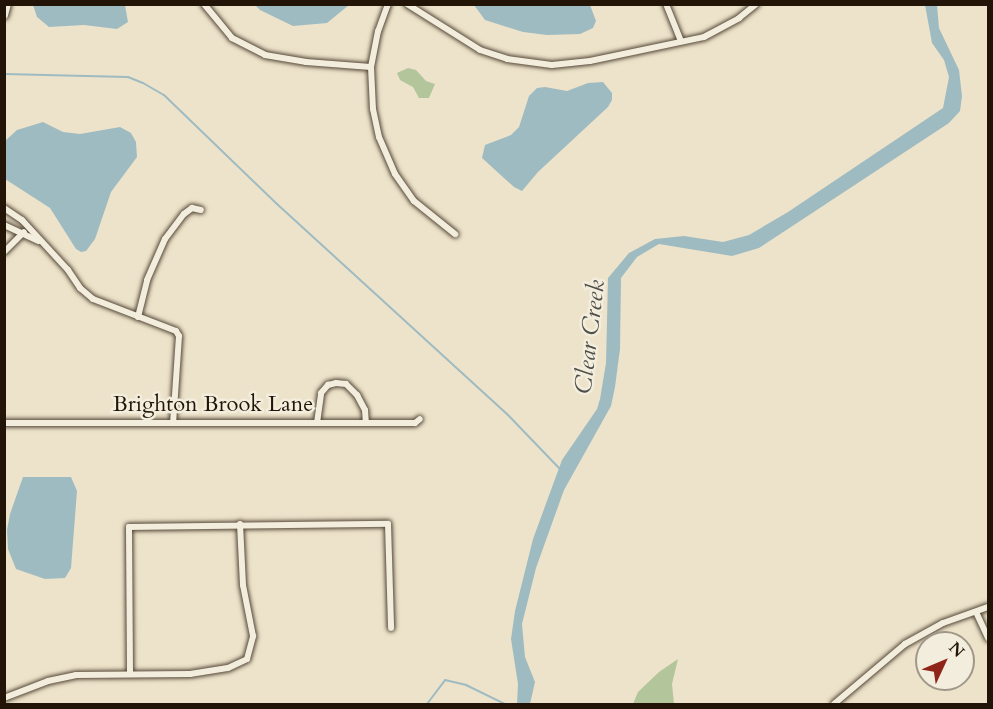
<!DOCTYPE html>
<style>
body{margin:0}
#map{position:relative;width:993px;height:709px;overflow:hidden;background:#ede3ca;font-family:Cardo,serif}
div>[style]{position:absolute}
.green>*{inset:0;background:#b2c59b}
.water>*{inset:0;background:#9fbbc2}
.stream>*{height:2px;margin:-1px;padding:0 1px;transform-origin:1px;border-radius:1px;background:#9fbbc2}
.roads{filter:drop-shadow(0 0 2px #554838) drop-shadow(0 0 2px #554838)}
.minor>*{height:6px;margin:-3px;padding:0 3px;transform-origin:3px;border-radius:3px;background:#f3eddd}
.secondary>*{height:8px;margin:-4px;padding:0 4px;transform-origin:4px;border-radius:4px;background:#f3eddd}
span{translate:-50% -50%;white-space:nowrap;text-align:center;line-height:1.15;-webkit-text-stroke:5px #f3eddd;paint-order:stroke}
.street-label{font-size:22px;color:#221507}
.water-label{font-size:24px;color:#4e4f48;font-style:italic}
.frame{position:absolute;inset:0;border:6px solid #221507;pointer-events:none}
.north{position:absolute;left:915px;top:631px;width:60px;height:60px;box-sizing:border-box;background:#f3eddd;border:2px solid #9f9787;border-radius:50%;rotate:46deg;font-size:16px;font-weight:700;line-height:24px;text-align:center;color:#221507}
.north::after{content:'';display:block;margin:auto;width:21px;height:27px;background:#8f2418;clip-path:polygon(50% 0,100% 100%,50% 72%,0 100%)}
</style>
<div id="map">
<div class="green">
<i style="clip-path:polygon(408px 68px,416px 70px,426px 81px,435px 84px,429px 98px,419px 98px,413px 87px,400px 80px,397px 73px)"></i>
<i style="clip-path:polygon(678px 659px,672px 684px,674px 704px,633px 704px,638px 692px,659px 672px)"></i>
</div>
<div class="water">
<i style="clip-path:polygon(33px 5px,125px 5px,128px 22px,117px 29px,84px 25px,49px 27px,37px 17px)"></i>
<i style="clip-path:polygon(255px 5px,349px 5px,327px 23px,293px 26px,260px 10px)"></i>
<i style="clip-path:polygon(474px 5px,590px 5px,596px 21px,593px 28px,580px 34px,547px 35px,523px 32px,485px 20px)"></i>
<i style="clip-path:polygon(925px 5px,937px 5px,939px 28px,959px 70px,962px 96px,960px 111px,949px 123px,759px 248px,732px 256px,659px 244px,637px 257px,621px 278px,620px 349px,615px 387px,611px 406px,564px 490px,536px 568px,522px 624px,525px 657px,535px 682px,530px 704px,517px 704px,518px 684px,511px 639px,515px 611px,533px 539px,562px 460px,597px 409px,600px 399px,606px 363px,608px 278px,629px 253px,655px 239px,684px 236px,723px 242px,749px 235px,788px 212px,943px 108px,949px 77px,944px 60px,932px 43px)"></i>
<i style="clip-path:polygon(603px 82px,612px 93px,612px 100px,608px 107px,538px 172px,522px 191px,514px 187px,482px 158px,485px 145px,511px 135px,519px 127px,529px 96px,537px 88px,545px 87px,567px 91px,588px 83px)"></i>
<i style="clip-path:polygon(43px 122px,63px 132px,80px 134px,120px 127px,131px 133px,136px 142px,137px 157px,111px 192px,95px 239px,86px 251px,81px 252px,76px 249px,50px 208px,5px 179px,5px 141px,17px 130px)"></i>
<i style="clip-path:polygon(23px 477px,71px 477px,77px 491px,71px 568px,65px 578px,45px 579px,16px 569px,8px 549px,7px 530px,10px 514px)"></i>
</div>
<div class="stream">
<i style="left:4px;top:74px;width:124px;rotate:1.4deg"></i>
<i style="left:128px;top:77px;width:16px;rotate:22deg"></i>
<i style="left:143px;top:83px;width:24px;rotate:30deg"></i>
<i style="left:164px;top:95px;width:157px;rotate:44deg"></i>
<i style="left:277px;top:204px;width:311px;rotate:42.4deg"></i>
<i style="left:507px;top:414px;width:76px;rotate:46.1deg"></i>
<i style="left:427px;top:704px;width:30px;rotate:-53deg"></i>
<i style="left:445px;top:680px;width:22px;rotate:13deg"></i>
<i style="left:466px;top:685px;width:43px;rotate:26deg"></i>
</div>
<div class="roads">
<div class="minor">
<i style="left:204px;top:4px;width:44px;rotate:50.5deg"></i>
<i style="left:232px;top:38px;width:37px;rotate:27deg"></i>
<i style="left:265px;top:55px;width:42px;rotate:9.7deg"></i>
<i style="left:306px;top:62px;width:65px;rotate:4.4deg"></i>
<i style="left:388px;top:4px;width:29px;rotate:110deg"></i>
<i style="left:378px;top:31px;width:37px;rotate:101deg"></i>
<i style="left:371px;top:67px;width:42px;rotate:87.3deg"></i>
<i style="left:373px;top:109px;width:29px;rotate:78deg"></i>
<i style="left:379px;top:137px;width:40px;rotate:66.6deg"></i>
<i style="left:395px;top:174px;width:33px;rotate:55deg"></i>
<i style="left:414px;top:201px;width:53px;rotate:38.8deg"></i>
<i style="left:407px;top:4px;width:86px;rotate:32.2deg"></i>
<i style="left:480px;top:50px;width:28px;rotate:18deg"></i>
<i style="left:507px;top:59px;width:45px;rotate:7.6deg"></i>
<i style="left:552px;top:65px;width:38px;rotate:-6deg"></i>
<i style="left:590px;top:61px;width:116px;rotate:-11.9deg"></i>
<i style="left:704px;top:37px;width:40px;rotate:-28deg"></i>
<i style="left:739px;top:18px;width:22px;rotate:-39deg"></i>
<i style="left:666px;top:4px;width:40px;rotate:68deg"></i>
<i style="left:4px;top:208px;width:22px;rotate:34deg"></i>
<i style="left:22px;top:220px;width:68px;rotate:47.4deg"></i>
<i style="left:68px;top:270px;width:22px;rotate:56deg"></i>
<i style="left:80px;top:288px;width:17px;rotate:40deg"></i>
<i style="left:93px;top:299px;width:89px;rotate:21.1deg"></i>
<i style="left:176px;top:331px;width:6px;rotate:59deg"></i>
<i style="left:179px;top:336px;width:87px;rotate:93.9deg"></i>
<i style="left:4px;top:225px;width:38px;rotate:25deg"></i>
<i style="left:4px;top:252px;width:28px;rotate:-45deg"></i>
<i style="left:138px;top:317px;width:38px;rotate:-76deg"></i>
<i style="left:147px;top:280px;width:45px;rotate:-66.3deg"></i>
<i style="left:165px;top:239px;width:31px;rotate:-53deg"></i>
<i style="left:184px;top:214px;width:10px;rotate:-37deg"></i>
<i style="left:192px;top:208px;width:9px;rotate:13deg"></i>
<i style="left:4px;top:423px;width:411px"></i>
<i style="left:415px;top:423px;width:6px;rotate:-39deg"></i>
<i style="left:317px;top:423px;width:30px;rotate:-82deg"></i>
<i style="left:321px;top:393px;width:11px;rotate:-49deg"></i>
<i style="left:328px;top:385px;width:8px;rotate:-14deg"></i>
<i style="left:336px;top:383px;width:10px;rotate:6deg"></i>
<i style="left:346px;top:384px;width:16px;rotate:45deg"></i>
<i style="left:357px;top:395px;width:17px;rotate:62deg"></i>
<i style="left:365px;top:410px;width:13px;rotate:86deg"></i>
<i style="left:976px;top:612px;width:29px;rotate:65deg"></i>
<i style="left:130px;top:673px;width:146px;rotate:-90.4deg"></i>
<i style="left:129px;top:527px;width:259px;rotate:-0.7deg"></i>
<i style="left:388px;top:524px;width:104px;rotate:88.3deg"></i>
<i style="left:4px;top:698px;width:47px;rotate:-21.1deg"></i>
<i style="left:48px;top:681px;width:29px;rotate:-12deg"></i>
<i style="left:76px;top:675px;width:114px;rotate:-0.5deg"></i>
<i style="left:190px;top:674px;width:38px;rotate:-9deg"></i>
<i style="left:228px;top:668px;width:21px;rotate:-25deg"></i>
<i style="left:247px;top:659px;width:24px;rotate:-75deg"></i>
<i style="left:253px;top:636px;width:52px;rotate:-101.1deg"></i>
<i style="left:243px;top:585px;width:61px;rotate:-92.8deg"></i>
<i style="left:834px;top:704px;width:93px;rotate:-40.2deg"></i>
<i style="left:905px;top:644px;width:43px;rotate:-28.9deg"></i>
<i style="left:943px;top:623px;width:48px;rotate:-19.6deg"></i>
</div>
<div class="secondary">
<i style="left:4px;top:15px;width:11px;rotate:-75deg"></i>
</div>
</div>
<div class="street-label">
<span style="left:213px;top:405px">Brighton Brook Lane</span>
</div>
<div class="water-label">
<span style="left:590px;top:337px;rotate:-83deg">Clear Creek</span>
</div>
<div class="frame"></div>
<div class="north">N</div>
</div>
